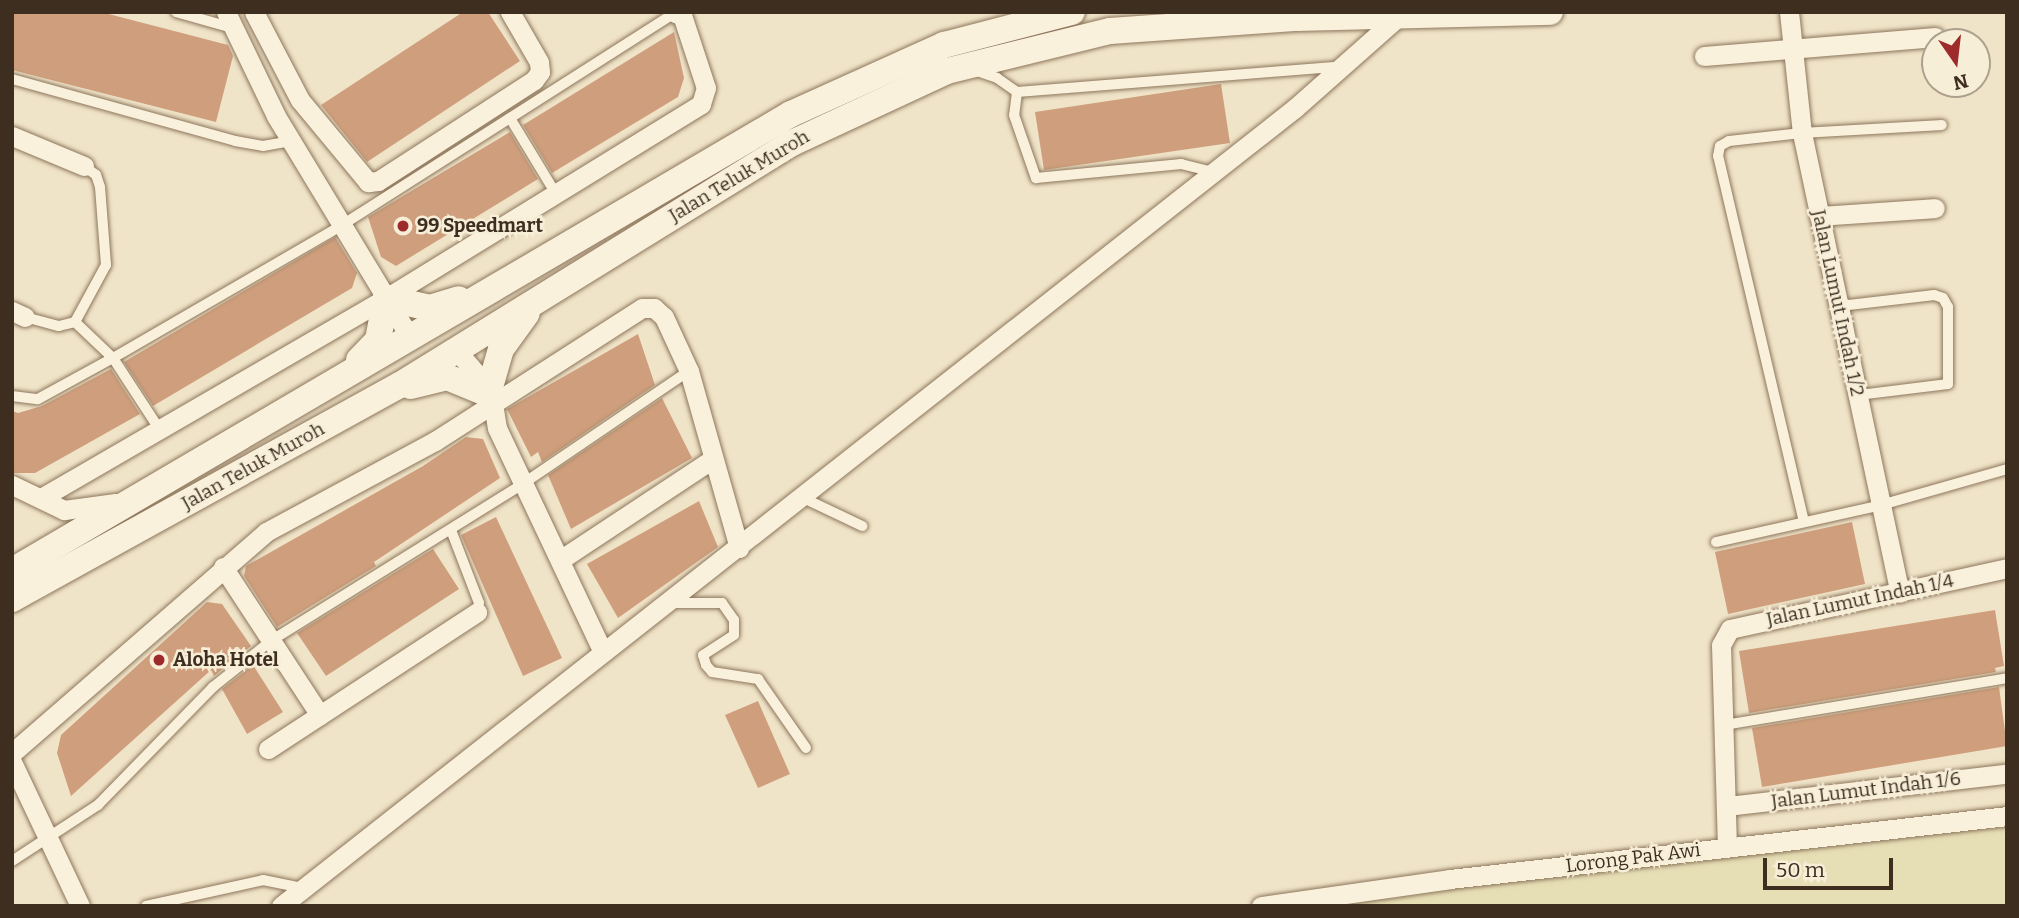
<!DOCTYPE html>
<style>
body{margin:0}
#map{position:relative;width:2019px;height:918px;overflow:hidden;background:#f0e4c8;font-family:Bitter,serif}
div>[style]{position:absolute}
.farmland>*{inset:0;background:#e6deb5}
.building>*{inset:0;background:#cf9f7d}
.roads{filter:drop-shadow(0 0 2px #8d765c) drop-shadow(0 0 2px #8d765c)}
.lane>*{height:10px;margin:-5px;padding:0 5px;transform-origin:5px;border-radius:5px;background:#faf1dc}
.street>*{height:19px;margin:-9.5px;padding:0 9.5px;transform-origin:9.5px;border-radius:9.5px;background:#faf1dc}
.secondary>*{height:26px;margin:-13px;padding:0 13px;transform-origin:13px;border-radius:13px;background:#faf1dc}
.dots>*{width:19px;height:19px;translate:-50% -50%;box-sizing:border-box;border:4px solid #f7eed8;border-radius:50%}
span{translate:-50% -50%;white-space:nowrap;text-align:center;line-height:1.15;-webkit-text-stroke:5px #f7eed8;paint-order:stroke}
.street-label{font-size:19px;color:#3d2e20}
.poi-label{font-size:19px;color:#3d2e20;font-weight:700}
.left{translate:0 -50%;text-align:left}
.frame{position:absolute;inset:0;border:14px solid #3d2e20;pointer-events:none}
.north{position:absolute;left:1921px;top:28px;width:70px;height:70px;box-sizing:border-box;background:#f7eed8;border:2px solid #ada18e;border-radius:50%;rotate:166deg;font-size:19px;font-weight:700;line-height:28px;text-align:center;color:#3d2e20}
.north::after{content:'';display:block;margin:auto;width:24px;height:32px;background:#9e2a2b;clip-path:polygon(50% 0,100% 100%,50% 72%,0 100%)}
.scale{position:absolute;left:1763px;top:858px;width:130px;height:32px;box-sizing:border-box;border:4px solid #3d2e20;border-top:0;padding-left:9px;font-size:21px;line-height:24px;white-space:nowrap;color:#3d2e20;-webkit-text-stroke:5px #f7eed8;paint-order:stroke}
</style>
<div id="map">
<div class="farmland">
<i style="clip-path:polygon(2007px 816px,2007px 906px,1261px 906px)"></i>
</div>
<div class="building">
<i style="clip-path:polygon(12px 12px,101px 12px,228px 45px,233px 56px,216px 122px,12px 70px)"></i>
<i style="clip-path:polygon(463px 12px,488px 12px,520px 61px,367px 162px,321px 105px)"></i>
<i style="clip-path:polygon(674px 32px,684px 78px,678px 97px,552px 173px,523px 125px)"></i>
<i style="clip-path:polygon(1221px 84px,1230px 143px,1044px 170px,1035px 112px)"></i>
<i style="clip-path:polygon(510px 132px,538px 179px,396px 266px,381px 257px,368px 217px)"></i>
<i style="clip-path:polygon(335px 237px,357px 273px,352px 288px,153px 406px,124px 362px)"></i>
<i style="clip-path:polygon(638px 334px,655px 385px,542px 462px,538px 452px,531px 457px,507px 409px)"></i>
<i style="clip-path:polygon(111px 369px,140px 414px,35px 473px,12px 473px,12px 411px,18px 413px,42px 406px)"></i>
<i style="clip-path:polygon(662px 398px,692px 458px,571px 529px,548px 475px)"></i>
<i style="clip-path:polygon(466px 437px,483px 439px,500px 478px,374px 562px,376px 566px,277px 627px,244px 576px,246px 566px,423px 466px)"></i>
<i style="clip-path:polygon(699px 501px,718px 547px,618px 618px,587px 564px)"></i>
<i style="clip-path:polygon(496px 517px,562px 658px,523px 676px,461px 535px)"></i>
<i style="clip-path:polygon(1852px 522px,1865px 584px,1728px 614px,1715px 552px)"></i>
<i style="clip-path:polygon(433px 549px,459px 589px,326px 676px,297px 633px)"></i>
<i style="clip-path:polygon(207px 602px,222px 604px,251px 646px,214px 676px,211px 670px,71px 796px,57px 753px,61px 735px)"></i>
<i style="clip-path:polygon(1995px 610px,2004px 666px,1995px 668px,1996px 672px,1749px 713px,1739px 651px)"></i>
<i style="clip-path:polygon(253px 665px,283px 712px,247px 734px,222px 689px)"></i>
<i style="clip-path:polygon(1999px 687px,2007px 746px,1762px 787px,1752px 728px)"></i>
<i style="clip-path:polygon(758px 701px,790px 774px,758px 788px,725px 715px)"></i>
</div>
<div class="roads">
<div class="lane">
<i style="left:176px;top:12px;width:59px;rotate:15.7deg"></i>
<i style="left:977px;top:71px;width:21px;rotate:19deg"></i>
<i style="left:997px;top:78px;width:24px;rotate:35deg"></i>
<i style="left:1017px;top:92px;width:321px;rotate:-4.5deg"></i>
<i style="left:12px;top:79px;width:231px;rotate:15.5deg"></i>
<i style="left:235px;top:141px;width:28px;rotate:10deg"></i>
<i style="left:263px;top:146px;width:28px;rotate:-10deg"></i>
<i style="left:1017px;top:92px;width:23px;rotate:97deg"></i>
<i style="left:1014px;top:115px;width:67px;rotate:70.8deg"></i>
<i style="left:1036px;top:178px;width:146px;rotate:-5.5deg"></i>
<i style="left:1181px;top:164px;width:32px;rotate:14deg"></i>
<i style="left:510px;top:118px;width:89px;rotate:58.8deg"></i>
<i style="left:1840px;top:306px;width:95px;rotate:-6.7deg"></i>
<i style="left:1934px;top:295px;width:9px;rotate:18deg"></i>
<i style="left:1943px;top:298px;width:10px;rotate:61deg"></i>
<i style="left:1948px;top:307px;width:77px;rotate:90deg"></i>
<i style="left:1948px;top:384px;width:91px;rotate:173deg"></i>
<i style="left:25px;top:317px;width:35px;rotate:15deg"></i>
<i style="left:59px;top:326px;width:16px;rotate:-14deg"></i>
<i style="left:75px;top:322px;width:65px;rotate:-61.5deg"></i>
<i style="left:106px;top:265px;width:78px;rotate:-94.4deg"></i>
<i style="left:100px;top:187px;width:13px;rotate:-108deg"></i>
<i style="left:96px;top:175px;width:15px;rotate:-143deg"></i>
<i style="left:75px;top:322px;width:52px;rotate:43.5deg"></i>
<i style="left:113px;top:358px;width:82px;rotate:56.9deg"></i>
<i style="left:12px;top:396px;width:26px;rotate:7deg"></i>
<i style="left:38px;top:399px;width:85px;rotate:-28.7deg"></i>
<i style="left:113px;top:358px;width:265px;rotate:-30.1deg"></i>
<i style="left:342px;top:225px;width:395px;rotate:-32.5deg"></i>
<i style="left:801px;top:497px;width:68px;rotate:25.4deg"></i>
<i style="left:1804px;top:522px;width:376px;rotate:-103.2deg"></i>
<i style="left:1718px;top:156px;width:10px;rotate:-79deg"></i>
<i style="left:1720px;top:146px;width:10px;rotate:-29deg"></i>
<i style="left:1729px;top:141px;width:73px;rotate:-6.3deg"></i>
<i style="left:1802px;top:133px;width:140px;rotate:-3.3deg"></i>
<i style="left:451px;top:530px;width:78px;rotate:69deg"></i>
<i style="left:479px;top:603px;width:9px;rotate:103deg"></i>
<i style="left:1716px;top:542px;width:169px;rotate:-12.6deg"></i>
<i style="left:1881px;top:505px;width:131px;rotate:-15.9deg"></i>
<i style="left:672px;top:603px;width:50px"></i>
<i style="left:722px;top:603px;width:21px;rotate:55deg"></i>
<i style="left:734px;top:620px;width:15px;rotate:90deg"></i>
<i style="left:734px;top:635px;width:37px;rotate:147deg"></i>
<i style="left:703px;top:655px;width:10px;rotate:73deg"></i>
<i style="left:706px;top:665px;width:9px;rotate:49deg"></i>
<i style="left:712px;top:672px;width:47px;rotate:8.7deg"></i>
<i style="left:758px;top:679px;width:84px;rotate:55.2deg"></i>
<i style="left:1724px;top:725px;width:287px;rotate:-9.4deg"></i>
<i style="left:12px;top:861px;width:103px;rotate:-33.1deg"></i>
<i style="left:98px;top:805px;width:165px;rotate:-45.7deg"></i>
<i style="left:213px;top:687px;width:75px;rotate:-38.5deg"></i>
<i style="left:272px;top:640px;width:297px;rotate:-31.9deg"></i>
<i style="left:524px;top:483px;width:199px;rotate:-34.2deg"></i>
<i style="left:146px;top:906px;width:120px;rotate:-12.5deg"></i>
<i style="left:263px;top:880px;width:41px;rotate:11.3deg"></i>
</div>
<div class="street">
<i style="left:226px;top:12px;width:115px;rotate:64.3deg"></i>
<i style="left:276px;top:116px;width:258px;rotate:58.8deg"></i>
<i style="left:254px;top:12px;width:99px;rotate:62.4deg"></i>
<i style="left:300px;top:100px;width:107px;rotate:50.3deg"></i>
<i style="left:368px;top:182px;width:10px;rotate:-6deg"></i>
<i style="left:378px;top:181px;width:186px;rotate:-32.9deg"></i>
<i style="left:534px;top:80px;width:10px;rotate:-53deg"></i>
<i style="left:540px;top:72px;width:10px;rotate:-96deg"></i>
<i style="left:539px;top:62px;width:58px;rotate:-120.1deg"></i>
<i style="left:1789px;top:12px;width:122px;rotate:83.9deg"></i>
<i style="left:1802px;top:133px;width:470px;rotate:78deg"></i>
<i style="left:1704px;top:56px;width:232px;rotate:-4.7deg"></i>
<i style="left:12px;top:136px;width:78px;rotate:22.6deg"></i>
<i style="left:1819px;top:216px;width:116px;rotate:-3.9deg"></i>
<i style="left:12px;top:311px;width:14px;rotate:25deg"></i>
<i style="left:456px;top:350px;width:32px;rotate:49deg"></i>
<i style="left:477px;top:374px;width:33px;rotate:61deg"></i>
<i style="left:493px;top:403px;width:25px;rotate:81deg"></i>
<i style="left:497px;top:428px;width:248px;rotate:64.7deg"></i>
<i style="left:12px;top:485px;width:58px;rotate:25.7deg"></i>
<i style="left:64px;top:510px;width:52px;rotate:-7.7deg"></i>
<i style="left:41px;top:498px;width:399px;rotate:-30.1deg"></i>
<i style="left:386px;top:298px;width:370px;rotate:-31.6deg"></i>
<i style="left:701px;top:104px;width:17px;rotate:-73deg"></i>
<i style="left:706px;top:88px;width:77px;rotate:-108.2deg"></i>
<i style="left:682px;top:15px;width:7px;rotate:-164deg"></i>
<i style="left:560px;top:560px;width:181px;rotate:-33.5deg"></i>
<i style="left:223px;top:567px;width:177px;rotate:56.8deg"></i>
<i style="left:268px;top:749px;width:250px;rotate:-33.2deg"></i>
<i style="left:12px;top:753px;width:337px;rotate:-41deg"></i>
<i style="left:266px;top:532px;width:192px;rotate:-28.3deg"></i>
<i style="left:435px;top:441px;width:246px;rotate:-32.7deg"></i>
<i style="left:642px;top:308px;width:12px"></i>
<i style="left:654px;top:308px;width:13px;rotate:42deg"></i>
<i style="left:664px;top:317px;width:60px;rotate:65.2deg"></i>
<i style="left:689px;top:371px;width:184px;rotate:74.2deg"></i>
<i style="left:12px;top:762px;width:159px;rotate:64.7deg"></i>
<i style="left:1727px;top:806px;width:280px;rotate:-6.6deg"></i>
<i style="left:1727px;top:847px;width:202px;rotate:-91.7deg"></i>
<i style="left:1721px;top:645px;width:18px;rotate:-61deg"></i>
<i style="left:1730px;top:629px;width:284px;rotate:-12.4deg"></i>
<i style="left:281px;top:906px;width:1290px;rotate:-38.2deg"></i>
<i style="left:1295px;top:108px;width:139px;rotate:-41.5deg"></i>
<i style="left:1261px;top:906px;width:191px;rotate:-8.1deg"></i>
<i style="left:1450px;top:879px;width:561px;rotate:-6.45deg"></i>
</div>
<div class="secondary">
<i style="left:359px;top:360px;width:28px;rotate:-46deg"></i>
<i style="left:378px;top:340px;width:43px;rotate:-79.2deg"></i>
<i style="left:386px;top:298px;width:45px;rotate:12.8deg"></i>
<i style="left:430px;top:308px;width:30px;rotate:-17deg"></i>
<i style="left:411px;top:386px;width:37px;rotate:-14deg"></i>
<i style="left:447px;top:377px;width:44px;rotate:22.5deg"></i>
<i style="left:488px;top:394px;width:47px;rotate:-73.9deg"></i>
<i style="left:501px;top:349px;width:44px;rotate:-54.2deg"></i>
<i style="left:12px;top:571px;width:903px;rotate:-30.4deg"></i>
<i style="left:791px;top:114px;width:168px;rotate:-24.3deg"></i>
<i style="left:944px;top:45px;width:132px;rotate:-14.5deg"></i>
<i style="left:12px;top:599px;width:443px;rotate:-28.9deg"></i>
<i style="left:400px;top:385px;width:461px;rotate:-31.7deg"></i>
<i style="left:792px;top:143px;width:171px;rotate:-24.9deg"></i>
<i style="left:947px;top:71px;width:168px;rotate:-13.8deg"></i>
<i style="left:1110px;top:31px;width:188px;rotate:-4deg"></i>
<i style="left:1298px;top:18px;width:252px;rotate:-1.4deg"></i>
</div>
</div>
<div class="dots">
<i style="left:403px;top:226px;background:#9e2a2b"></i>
<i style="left:159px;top:660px;background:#9e2a2b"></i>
</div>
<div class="street-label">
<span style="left:739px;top:176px;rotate:-31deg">Jalan Teluk Muroh</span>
<span style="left:1838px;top:303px;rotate:78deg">Jalan Lumut Indah 1/2</span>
<span style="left:253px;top:466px;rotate:-29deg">Jalan Teluk Muroh</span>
<span style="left:1860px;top:600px;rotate:-12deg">Jalan Lumut Indah 1/4</span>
<span style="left:1866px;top:790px;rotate:-7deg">Jalan Lumut Indah 1/6</span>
<span style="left:1633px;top:858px;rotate:-7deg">Lorong Pak Awi</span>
</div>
<div class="poi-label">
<span class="left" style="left:417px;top:226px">99 Speedmart</span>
<span class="left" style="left:173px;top:660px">Aloha Hotel</span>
</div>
<div class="frame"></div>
<div class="north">N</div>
<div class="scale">50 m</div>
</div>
